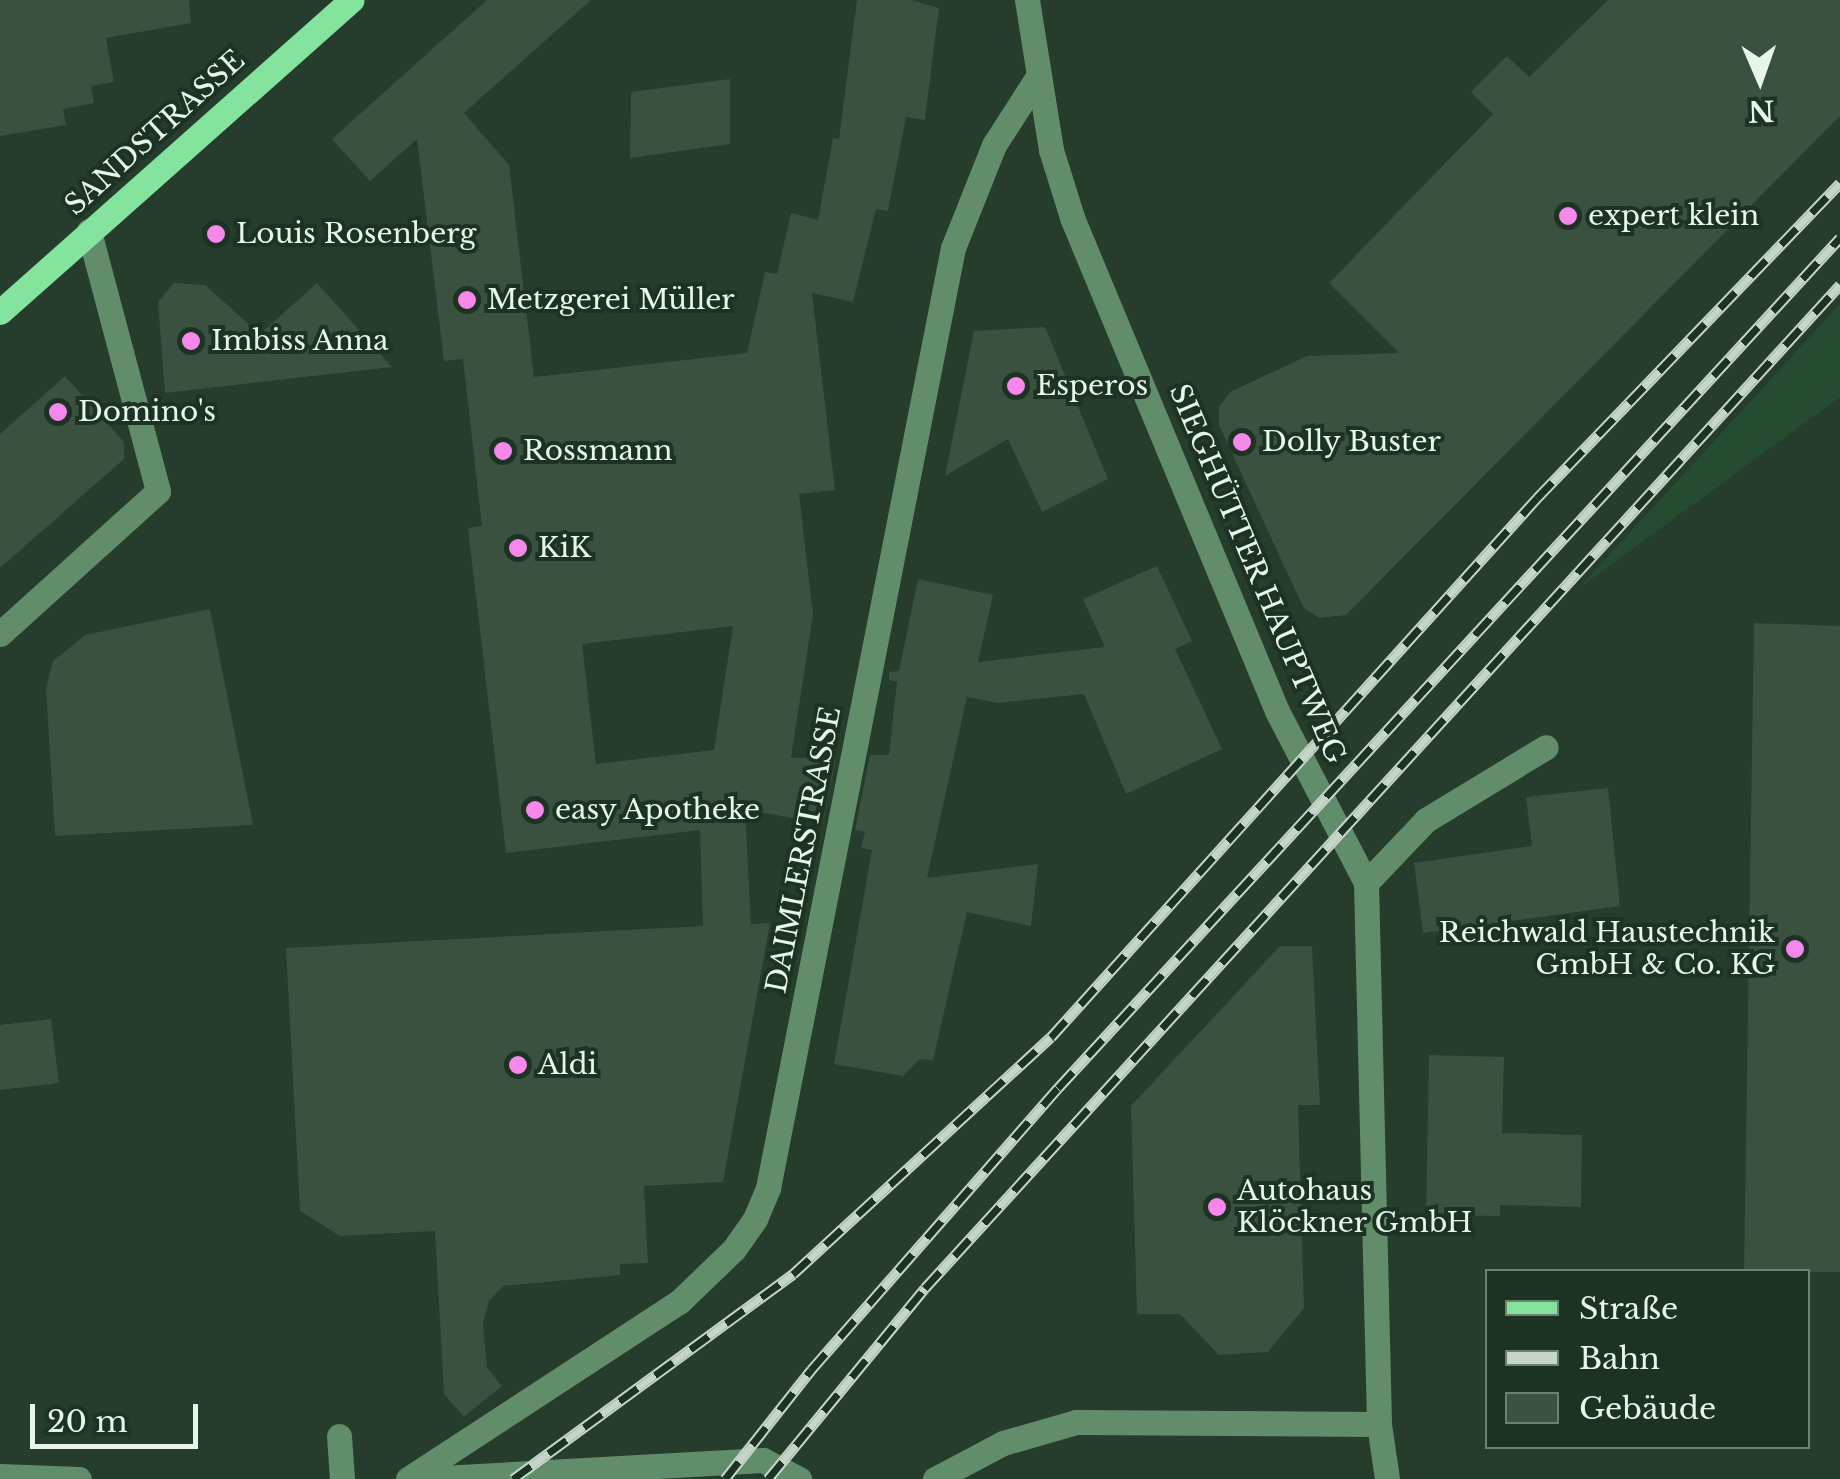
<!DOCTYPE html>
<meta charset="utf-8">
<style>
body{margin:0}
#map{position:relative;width:1840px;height:1479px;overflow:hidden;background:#263c2c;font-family:"Libre Baskerville",serif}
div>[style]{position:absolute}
.green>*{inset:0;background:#254c30}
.building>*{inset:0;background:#3a513f}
.minor>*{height:25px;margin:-12.5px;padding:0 12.5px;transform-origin:12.5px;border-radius:12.5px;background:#618d6b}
.major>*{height:25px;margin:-12.5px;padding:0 12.5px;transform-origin:12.5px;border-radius:12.5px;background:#84e39d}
.rail>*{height:11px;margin-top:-5.5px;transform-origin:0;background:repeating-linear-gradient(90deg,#1c3222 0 22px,#c6d5c9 0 44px);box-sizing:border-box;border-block:2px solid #c6d5c9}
.dots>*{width:28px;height:28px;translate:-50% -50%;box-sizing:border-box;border:5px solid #1c3222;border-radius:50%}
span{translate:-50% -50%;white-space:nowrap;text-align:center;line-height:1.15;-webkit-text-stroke:8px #1c3222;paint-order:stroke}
.street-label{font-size:28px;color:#e8f5ea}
.poi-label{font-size:28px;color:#e8f5ea}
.left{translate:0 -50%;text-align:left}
.right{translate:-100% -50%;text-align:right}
.legend{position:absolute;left:1485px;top:1269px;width:325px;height:180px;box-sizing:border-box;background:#1c3222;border:2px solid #6e8072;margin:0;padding:12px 18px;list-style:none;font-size:30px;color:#e8f5ea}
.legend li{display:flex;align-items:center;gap:20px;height:50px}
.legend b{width:50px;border:2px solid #6e8072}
.north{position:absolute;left:1710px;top:30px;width:100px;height:100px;-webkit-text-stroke:8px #1c3222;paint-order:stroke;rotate:178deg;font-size:28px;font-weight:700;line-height:40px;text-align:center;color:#e8f5ea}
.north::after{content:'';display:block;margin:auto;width:35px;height:45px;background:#e8f5ea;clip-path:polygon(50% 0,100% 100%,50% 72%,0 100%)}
.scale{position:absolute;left:30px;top:1404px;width:168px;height:45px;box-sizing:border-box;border:5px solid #e8f5ea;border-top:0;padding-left:12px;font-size:30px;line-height:35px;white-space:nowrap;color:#e8f5ea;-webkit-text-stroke:8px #1c3222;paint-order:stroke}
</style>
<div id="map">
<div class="green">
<i style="clip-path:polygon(1840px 304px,1840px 397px,1578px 589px)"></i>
</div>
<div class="building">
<i style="clip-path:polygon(0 0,189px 0,191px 23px,106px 38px,114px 82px,91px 86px,94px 103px,63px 109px,66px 125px,0 136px)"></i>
<i style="clip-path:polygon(evenodd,487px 0,591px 0,464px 113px,509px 165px,534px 377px,747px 353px,765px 272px,777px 274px,791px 213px,818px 220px,833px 138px,839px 139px,857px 0,911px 0,939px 8px,925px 120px,906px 117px,888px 211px,876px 209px,853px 302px,812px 293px,835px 490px,799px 494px,813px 615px,791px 758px,836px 757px,823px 824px,745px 809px,751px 924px,770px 923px,723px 1182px,644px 1186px,648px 1263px,620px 1264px,620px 1275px,503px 1286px,489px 1301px,483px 1323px,487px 1368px,502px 1386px,464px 1417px,444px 1394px,435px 1231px,340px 1236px,300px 1211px,286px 948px,703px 926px,700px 830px,506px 853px,468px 528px,482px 526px,463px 359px,444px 361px,417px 139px,370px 181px,332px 139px,487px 0,733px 626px,714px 750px,596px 764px,582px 644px,733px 626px)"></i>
<i style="clip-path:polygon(1608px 0,1840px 0,1840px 116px,1346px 615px,1319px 618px,1304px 608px,1291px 581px,1219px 425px,1219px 407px,1230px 392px,1307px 356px,1399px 353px,1329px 283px,1493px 114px,1471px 92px,1507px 56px,1529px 77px)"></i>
<i style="clip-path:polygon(730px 79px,730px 144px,630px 158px,631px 92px)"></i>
<i style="clip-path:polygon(174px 283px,205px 285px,260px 334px,317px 283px,392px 367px,165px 393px,158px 302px)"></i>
<i style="clip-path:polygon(1045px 327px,1108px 479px,1042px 512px,1008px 439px,945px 476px,974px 331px)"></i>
<i style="clip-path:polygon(65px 376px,124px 442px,124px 459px,0 568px,0 434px)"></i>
<i style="clip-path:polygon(1157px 566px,1192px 641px,1175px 649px,1222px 749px,1126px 794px,1084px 694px,998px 703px,967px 697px,927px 878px,1038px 864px,1031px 926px,967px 912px,933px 1060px,920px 1059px,903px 1076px,834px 1064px,872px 850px,861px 848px,865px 832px,855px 830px,870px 755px,889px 755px,897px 682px,889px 680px,889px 672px,899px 671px,918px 579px,993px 595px,978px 662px,1105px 647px,1083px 599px)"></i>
<i style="clip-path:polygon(210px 609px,253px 825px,55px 836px,46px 688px,53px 661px,85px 635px)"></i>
<i style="clip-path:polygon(1754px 623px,1840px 626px,1840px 1272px,1744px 1272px)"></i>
<i style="clip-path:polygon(1608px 788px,1620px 906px,1423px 933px,1414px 863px,1532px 846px,1526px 797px)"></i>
<i style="clip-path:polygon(1280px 946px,1312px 946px,1320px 1105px,1298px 1105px,1304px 1308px,1268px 1352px,1219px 1355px,1180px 1314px,1137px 1314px,1131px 1106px)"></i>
<i style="clip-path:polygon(51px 1019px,59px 1083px,0 1090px,0 1025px)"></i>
<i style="clip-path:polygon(1429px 1055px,1504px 1057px,1502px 1133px,1582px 1135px,1581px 1207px,1500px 1205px,1500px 1216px,1426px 1215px)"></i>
</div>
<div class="minor">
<i style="left:1027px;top:0;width:152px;rotate:80.9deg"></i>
<i style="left:1051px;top:150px;width:73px;rotate:72.6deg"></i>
<i style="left:1073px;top:220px;width:532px;rotate:67.44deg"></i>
<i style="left:1277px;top:711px;width:194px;rotate:62.6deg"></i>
<i style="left:1366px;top:883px;width:541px;rotate:88.62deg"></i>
<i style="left:1379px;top:1424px;width:56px;rotate:81.7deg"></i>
<i style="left:0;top:634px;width:213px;rotate:-42.1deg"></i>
<i style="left:158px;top:491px;width:269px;rotate:-104.9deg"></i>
<i style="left:1366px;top:883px;width:87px;rotate:-46.4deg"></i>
<i style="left:1426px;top:820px;width:140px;rotate:-31.3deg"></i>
<i style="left:339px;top:1436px;width:43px;rotate:86deg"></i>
<i style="left:0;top:1476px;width:79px;rotate:2.2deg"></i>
<i style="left:408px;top:1479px;width:324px;rotate:-33.2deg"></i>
<i style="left:679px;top:1302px;width:76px;rotate:-43.9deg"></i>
<i style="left:734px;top:1249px;width:37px;rotate:-55deg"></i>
<i style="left:755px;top:1219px;width:34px;rotate:-67deg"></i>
<i style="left:768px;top:1188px;width:958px;rotate:-78.87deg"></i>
<i style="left:953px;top:248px;width:111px;rotate:-68.3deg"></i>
<i style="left:994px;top:145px;width:80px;rotate:-57.3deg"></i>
<i style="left:425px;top:1479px;width:339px;rotate:-3.2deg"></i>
<i style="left:763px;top:1460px;width:41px;rotate:27.8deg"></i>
<i style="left:935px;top:1479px;width:77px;rotate:-27.9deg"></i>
<i style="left:1003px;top:1443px;width:76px;rotate:-16deg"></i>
<i style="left:1076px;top:1422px;width:303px;rotate:0.4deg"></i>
</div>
<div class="major">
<i style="left:0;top:312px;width:470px;rotate:-41.6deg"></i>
</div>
<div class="rail">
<i style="left:513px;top:1479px;width:347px;rotate:-36.2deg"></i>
<i style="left:793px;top:1274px;width:350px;rotate:-42.6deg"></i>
<i style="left:1051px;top:1037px;width:726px;rotate:-47.96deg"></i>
<i style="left:1537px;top:498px;width:437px;rotate:-46.1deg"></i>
<i style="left:725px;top:1479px;width:139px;rotate:-51.7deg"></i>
<i style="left:811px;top:1370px;width:375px;rotate:-48.8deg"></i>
<i style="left:1058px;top:1088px;width:1155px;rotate:-47.39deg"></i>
<i style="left:768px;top:1479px;width:247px;rotate:-50.6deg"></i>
<i style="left:925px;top:1288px;width:1358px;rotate:-47.63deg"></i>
</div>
<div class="dots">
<i style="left:1568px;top:216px;background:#f788eb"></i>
<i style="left:216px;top:234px;background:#f788eb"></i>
<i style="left:467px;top:300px;background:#f788eb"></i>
<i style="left:191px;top:341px;background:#f788eb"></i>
<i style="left:1016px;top:386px;background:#f788eb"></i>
<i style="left:58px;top:412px;background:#f788eb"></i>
<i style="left:1242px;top:442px;background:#f788eb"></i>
<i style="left:503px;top:451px;background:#f788eb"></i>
<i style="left:518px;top:548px;background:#f788eb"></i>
<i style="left:535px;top:810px;background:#f788eb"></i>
<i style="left:1795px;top:949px;background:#f788eb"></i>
<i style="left:518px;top:1065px;background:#f788eb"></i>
<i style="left:1217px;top:1207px;background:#f788eb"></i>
</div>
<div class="street-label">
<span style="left:155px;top:133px;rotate:-42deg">SANDSTRASSE</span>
<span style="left:1257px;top:574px;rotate:67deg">SIEGHÜTTER HAUPTWEG</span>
<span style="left:804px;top:850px;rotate:-79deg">DAIMLERSTRASSE</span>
</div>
<div class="poi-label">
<span class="left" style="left:1588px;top:216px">expert klein</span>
<span class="left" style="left:236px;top:234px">Louis Rosenberg</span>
<span class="left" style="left:487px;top:300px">Metzgerei Müller</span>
<span class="left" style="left:211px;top:341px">Imbiss Anna</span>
<span class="left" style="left:1036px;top:386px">Esperos</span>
<span class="left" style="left:78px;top:412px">Domino's</span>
<span class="left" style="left:1262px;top:442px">Dolly Buster</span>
<span class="left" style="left:523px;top:451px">Rossmann</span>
<span class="left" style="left:538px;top:548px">KiK</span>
<span class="left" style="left:555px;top:810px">easy Apotheke</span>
<span class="right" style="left:1775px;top:949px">Reichwald Haustechnik<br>GmbH &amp; Co. KG</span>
<span class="left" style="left:538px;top:1065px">Aldi</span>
<span class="left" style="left:1237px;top:1207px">Autohaus<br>Klöckner GmbH</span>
</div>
<ul class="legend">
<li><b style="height:12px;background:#84e39d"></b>Straße</li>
<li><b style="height:12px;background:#c6d5c9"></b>Bahn</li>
<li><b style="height:28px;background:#3a513f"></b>Gebäude</li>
</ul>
<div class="north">N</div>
<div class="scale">20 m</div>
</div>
